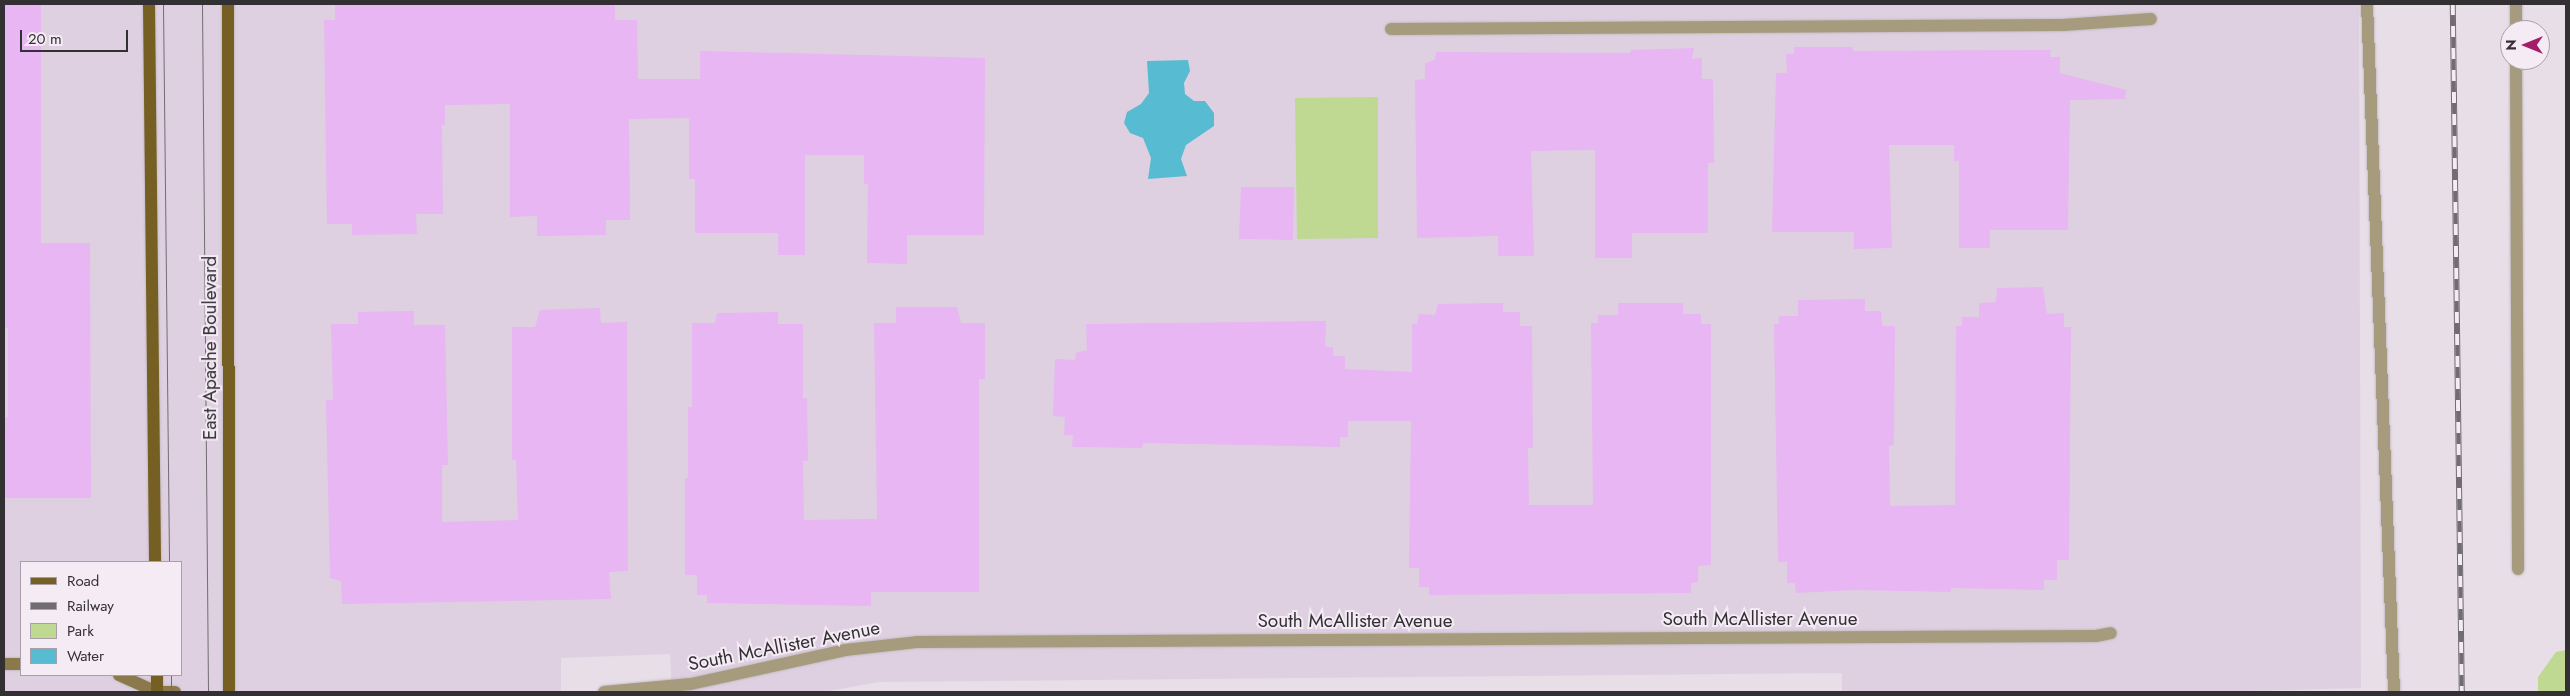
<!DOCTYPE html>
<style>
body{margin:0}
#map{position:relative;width:2570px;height:696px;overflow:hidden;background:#e7dee8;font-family:Jost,sans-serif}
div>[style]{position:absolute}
.built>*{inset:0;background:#ded0e0}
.green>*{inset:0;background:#bfd892}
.water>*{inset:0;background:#57bbd1}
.building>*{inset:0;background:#e8b6f2}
.roads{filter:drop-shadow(0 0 1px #c3bbc4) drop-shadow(0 0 1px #c3bbc4)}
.lane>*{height:12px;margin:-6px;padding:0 6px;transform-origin:6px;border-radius:6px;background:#a79b7d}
.street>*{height:12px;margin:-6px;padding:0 6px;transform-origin:6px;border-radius:6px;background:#a79b7d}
.secondary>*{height:12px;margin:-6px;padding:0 6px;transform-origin:6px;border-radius:6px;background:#8b784b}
.primary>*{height:12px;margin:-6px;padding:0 6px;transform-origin:6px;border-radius:6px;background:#765f23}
.tram>*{height:1px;margin:-0.5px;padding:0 0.5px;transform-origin:0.5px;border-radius:0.5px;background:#716c72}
.rail>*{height:5.5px;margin-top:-2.75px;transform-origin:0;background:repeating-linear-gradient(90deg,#f4ebf5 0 11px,#716c72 0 22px);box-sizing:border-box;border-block:1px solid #716c72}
span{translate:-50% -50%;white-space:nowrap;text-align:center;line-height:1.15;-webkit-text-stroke:4px #f4ebf5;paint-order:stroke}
.street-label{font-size:19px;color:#333034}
.frame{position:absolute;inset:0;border:5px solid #333034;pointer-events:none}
.legend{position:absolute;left:20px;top:561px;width:162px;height:115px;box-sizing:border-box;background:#f4ebf5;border:1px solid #a7a0a8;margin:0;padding:6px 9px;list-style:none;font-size:15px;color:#333034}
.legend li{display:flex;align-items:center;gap:10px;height:25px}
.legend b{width:25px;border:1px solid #a7a0a8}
.north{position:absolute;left:2500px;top:20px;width:50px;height:50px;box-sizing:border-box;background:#f4ebf5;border:1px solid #a7a0a8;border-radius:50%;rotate:270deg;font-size:14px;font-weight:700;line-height:20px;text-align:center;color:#333034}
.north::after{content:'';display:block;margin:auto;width:18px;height:22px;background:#a31d68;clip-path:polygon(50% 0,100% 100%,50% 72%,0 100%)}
.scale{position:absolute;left:20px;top:30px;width:108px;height:22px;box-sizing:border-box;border:2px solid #333034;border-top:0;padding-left:6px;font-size:15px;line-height:18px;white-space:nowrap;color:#333034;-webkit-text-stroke:4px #f4ebf5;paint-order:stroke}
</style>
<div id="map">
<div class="built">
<i style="clip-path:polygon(evenodd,4px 4px,2359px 4px,2361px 688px,2218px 692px,1842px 692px,1842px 673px,879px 682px,823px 692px,672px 692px,670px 654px,561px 658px,561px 692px,4px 692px,4px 4px,21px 562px,181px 562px,181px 675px,21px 675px,21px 562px)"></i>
</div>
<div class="green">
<i style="clip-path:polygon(1378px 97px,1378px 238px,1297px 239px,1295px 98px)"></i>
<i style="clip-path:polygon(2566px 650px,2566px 692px,2538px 692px,2538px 677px,2556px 652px)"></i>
</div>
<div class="water">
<i style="clip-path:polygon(1188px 60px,1190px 71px,1184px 83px,1185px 94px,1194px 101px,1205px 101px,1214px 113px,1214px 126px,1186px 145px,1181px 159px,1187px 176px,1148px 179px,1151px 158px,1143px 138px,1130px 133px,1124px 123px,1127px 112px,1141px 104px,1149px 93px,1147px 61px)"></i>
</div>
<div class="building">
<i style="clip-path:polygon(4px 4px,41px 4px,41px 243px,90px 243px,91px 498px,4px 498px,4px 417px,8px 417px,8px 328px,4px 328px)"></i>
<i style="clip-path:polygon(335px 4px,615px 4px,615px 20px,637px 20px,638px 79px,700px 79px,700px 51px,985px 58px,984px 235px,907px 235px,907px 264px,867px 263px,868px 184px,864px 184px,864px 155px,805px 155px,805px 255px,778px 255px,778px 233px,695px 233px,695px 179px,689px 179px,689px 118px,629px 119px,630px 220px,606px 220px,606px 235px,537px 236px,537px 216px,510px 217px,510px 104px,445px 105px,445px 125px,442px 125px,443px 214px,416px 214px,417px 234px,352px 235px,352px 224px,327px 224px,324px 20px,335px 20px)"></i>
<i style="clip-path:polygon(1794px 47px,1853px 47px,1853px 51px,2051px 50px,2050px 57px,2060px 57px,2060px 73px,2126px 90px,2125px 99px,2070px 100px,2068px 230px,1990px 230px,1990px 248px,1959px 248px,1959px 161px,1954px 161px,1954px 145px,1889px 145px,1892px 248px,1854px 249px,1854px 232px,1772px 232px,1776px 73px,1787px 73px,1786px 54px,1794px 54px)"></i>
<i style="clip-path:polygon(1694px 48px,1692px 59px,1702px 58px,1702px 79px,1713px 79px,1714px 163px,1708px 163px,1708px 233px,1632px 233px,1632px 258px,1595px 258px,1595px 150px,1531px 151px,1534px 256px,1498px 256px,1498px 236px,1417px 238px,1415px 80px,1425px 79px,1425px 63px,1435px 60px,1436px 52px,1630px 53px,1631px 50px)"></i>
<i style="clip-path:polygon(1241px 187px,1294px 187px,1293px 240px,1239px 239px)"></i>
<i style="clip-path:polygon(2043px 287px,2047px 314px,2064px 313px,2064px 327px,2071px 327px,2069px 560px,2057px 560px,2057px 580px,2044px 580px,2044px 590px,1951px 588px,1951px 592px,1855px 590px,1796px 593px,1795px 583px,1787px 583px,1787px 562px,1778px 562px,1774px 324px,1779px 324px,1779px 316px,1798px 316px,1798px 300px,1865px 299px,1865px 311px,1881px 311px,1882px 326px,1895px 326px,1894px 445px,1889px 446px,1890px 506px,1955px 505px,1956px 326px,1962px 326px,1962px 317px,1979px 317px,1979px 303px,1996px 302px,1997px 288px)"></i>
<i style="clip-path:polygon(1503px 303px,1503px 312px,1520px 312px,1520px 326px,1532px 326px,1533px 448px,1528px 448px,1529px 505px,1593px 505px,1591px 323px,1598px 323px,1598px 315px,1618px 315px,1618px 303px,1683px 303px,1683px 314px,1701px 314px,1701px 324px,1711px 324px,1711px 565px,1698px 566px,1698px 582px,1691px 583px,1691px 593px,1429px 595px,1429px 587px,1419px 587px,1419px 568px,1409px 568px,1411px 421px,1348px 421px,1348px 437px,1340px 437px,1340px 447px,1143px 443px,1142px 448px,1072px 447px,1073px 435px,1064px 435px,1065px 417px,1053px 416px,1055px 359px,1075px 360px,1076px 353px,1087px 350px,1086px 324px,1326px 321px,1325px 347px,1333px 347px,1333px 356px,1345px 356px,1345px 369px,1412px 372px,1412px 324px,1417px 324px,1419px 314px,1435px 315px,1438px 304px)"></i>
<i style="clip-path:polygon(896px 307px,957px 307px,961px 323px,985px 323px,985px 379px,979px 379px,979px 592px,871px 592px,871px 606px,707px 603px,707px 595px,697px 595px,697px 575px,685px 575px,685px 478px,688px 478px,688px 407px,692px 407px,692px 323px,715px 323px,717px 313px,778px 312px,778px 324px,803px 324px,803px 398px,807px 398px,808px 461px,803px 461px,804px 520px,877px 519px,874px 323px,896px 323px)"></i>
<i style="clip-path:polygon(600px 308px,601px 323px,627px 322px,628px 571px,609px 572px,611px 599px,342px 604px,341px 581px,330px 578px,326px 400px,333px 400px,331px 324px,358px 324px,358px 312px,414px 311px,414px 325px,445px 325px,448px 465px,442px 465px,442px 522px,518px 520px,516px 460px,512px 460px,512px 327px,535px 327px,540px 310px)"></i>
</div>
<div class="roads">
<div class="lane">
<i style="left:2367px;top:4px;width:689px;rotate:87.75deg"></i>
<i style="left:2516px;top:4px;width:26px;rotate:90deg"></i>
<i style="left:1391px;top:29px;width:672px;rotate:-0.34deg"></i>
<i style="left:2063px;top:25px;width:88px;rotate:-3.9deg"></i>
<i style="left:2516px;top:60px;width:509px;rotate:89.77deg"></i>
</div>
<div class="street">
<i style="left:604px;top:692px;width:87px;rotate:-5.3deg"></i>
<i style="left:691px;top:684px;width:158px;rotate:-12.4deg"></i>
<i style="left:845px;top:650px;width:72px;rotate:-6.3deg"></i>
<i style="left:917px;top:642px;width:1179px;rotate:-0.29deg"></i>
<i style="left:2096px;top:636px;width:15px;rotate:-11deg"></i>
</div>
<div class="secondary">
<i style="left:4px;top:664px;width:17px"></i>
<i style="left:119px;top:675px;width:42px;rotate:24.1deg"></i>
<i style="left:157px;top:692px;width:18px"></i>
</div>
<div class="primary">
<i style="left:149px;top:4px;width:558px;rotate:89.38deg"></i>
<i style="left:228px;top:4px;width:688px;rotate:89.92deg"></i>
<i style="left:157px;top:675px;width:17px;rotate:90deg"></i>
</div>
</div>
<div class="tram">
<i style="left:163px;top:4px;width:558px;rotate:89.38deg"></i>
<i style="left:202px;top:4px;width:688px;rotate:89.5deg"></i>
<i style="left:171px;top:675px;width:17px;rotate:90deg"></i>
</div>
<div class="rail">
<i style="left:2453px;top:4px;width:688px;rotate:89.25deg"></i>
</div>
<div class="street-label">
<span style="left:210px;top:348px;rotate:-90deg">East Apache Boulevard</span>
<span style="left:1760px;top:619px">South McAllister Avenue</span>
<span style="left:1355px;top:621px">South McAllister Avenue</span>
<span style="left:784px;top:646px;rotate:-11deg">South McAllister Avenue</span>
</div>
<div class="frame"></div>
<ul class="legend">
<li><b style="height:6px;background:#765f23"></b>Road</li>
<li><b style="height:6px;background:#716c72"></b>Railway</li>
<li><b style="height:14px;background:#bfd892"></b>Park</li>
<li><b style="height:14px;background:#57bbd1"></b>Water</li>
</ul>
<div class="north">N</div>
<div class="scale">20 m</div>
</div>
